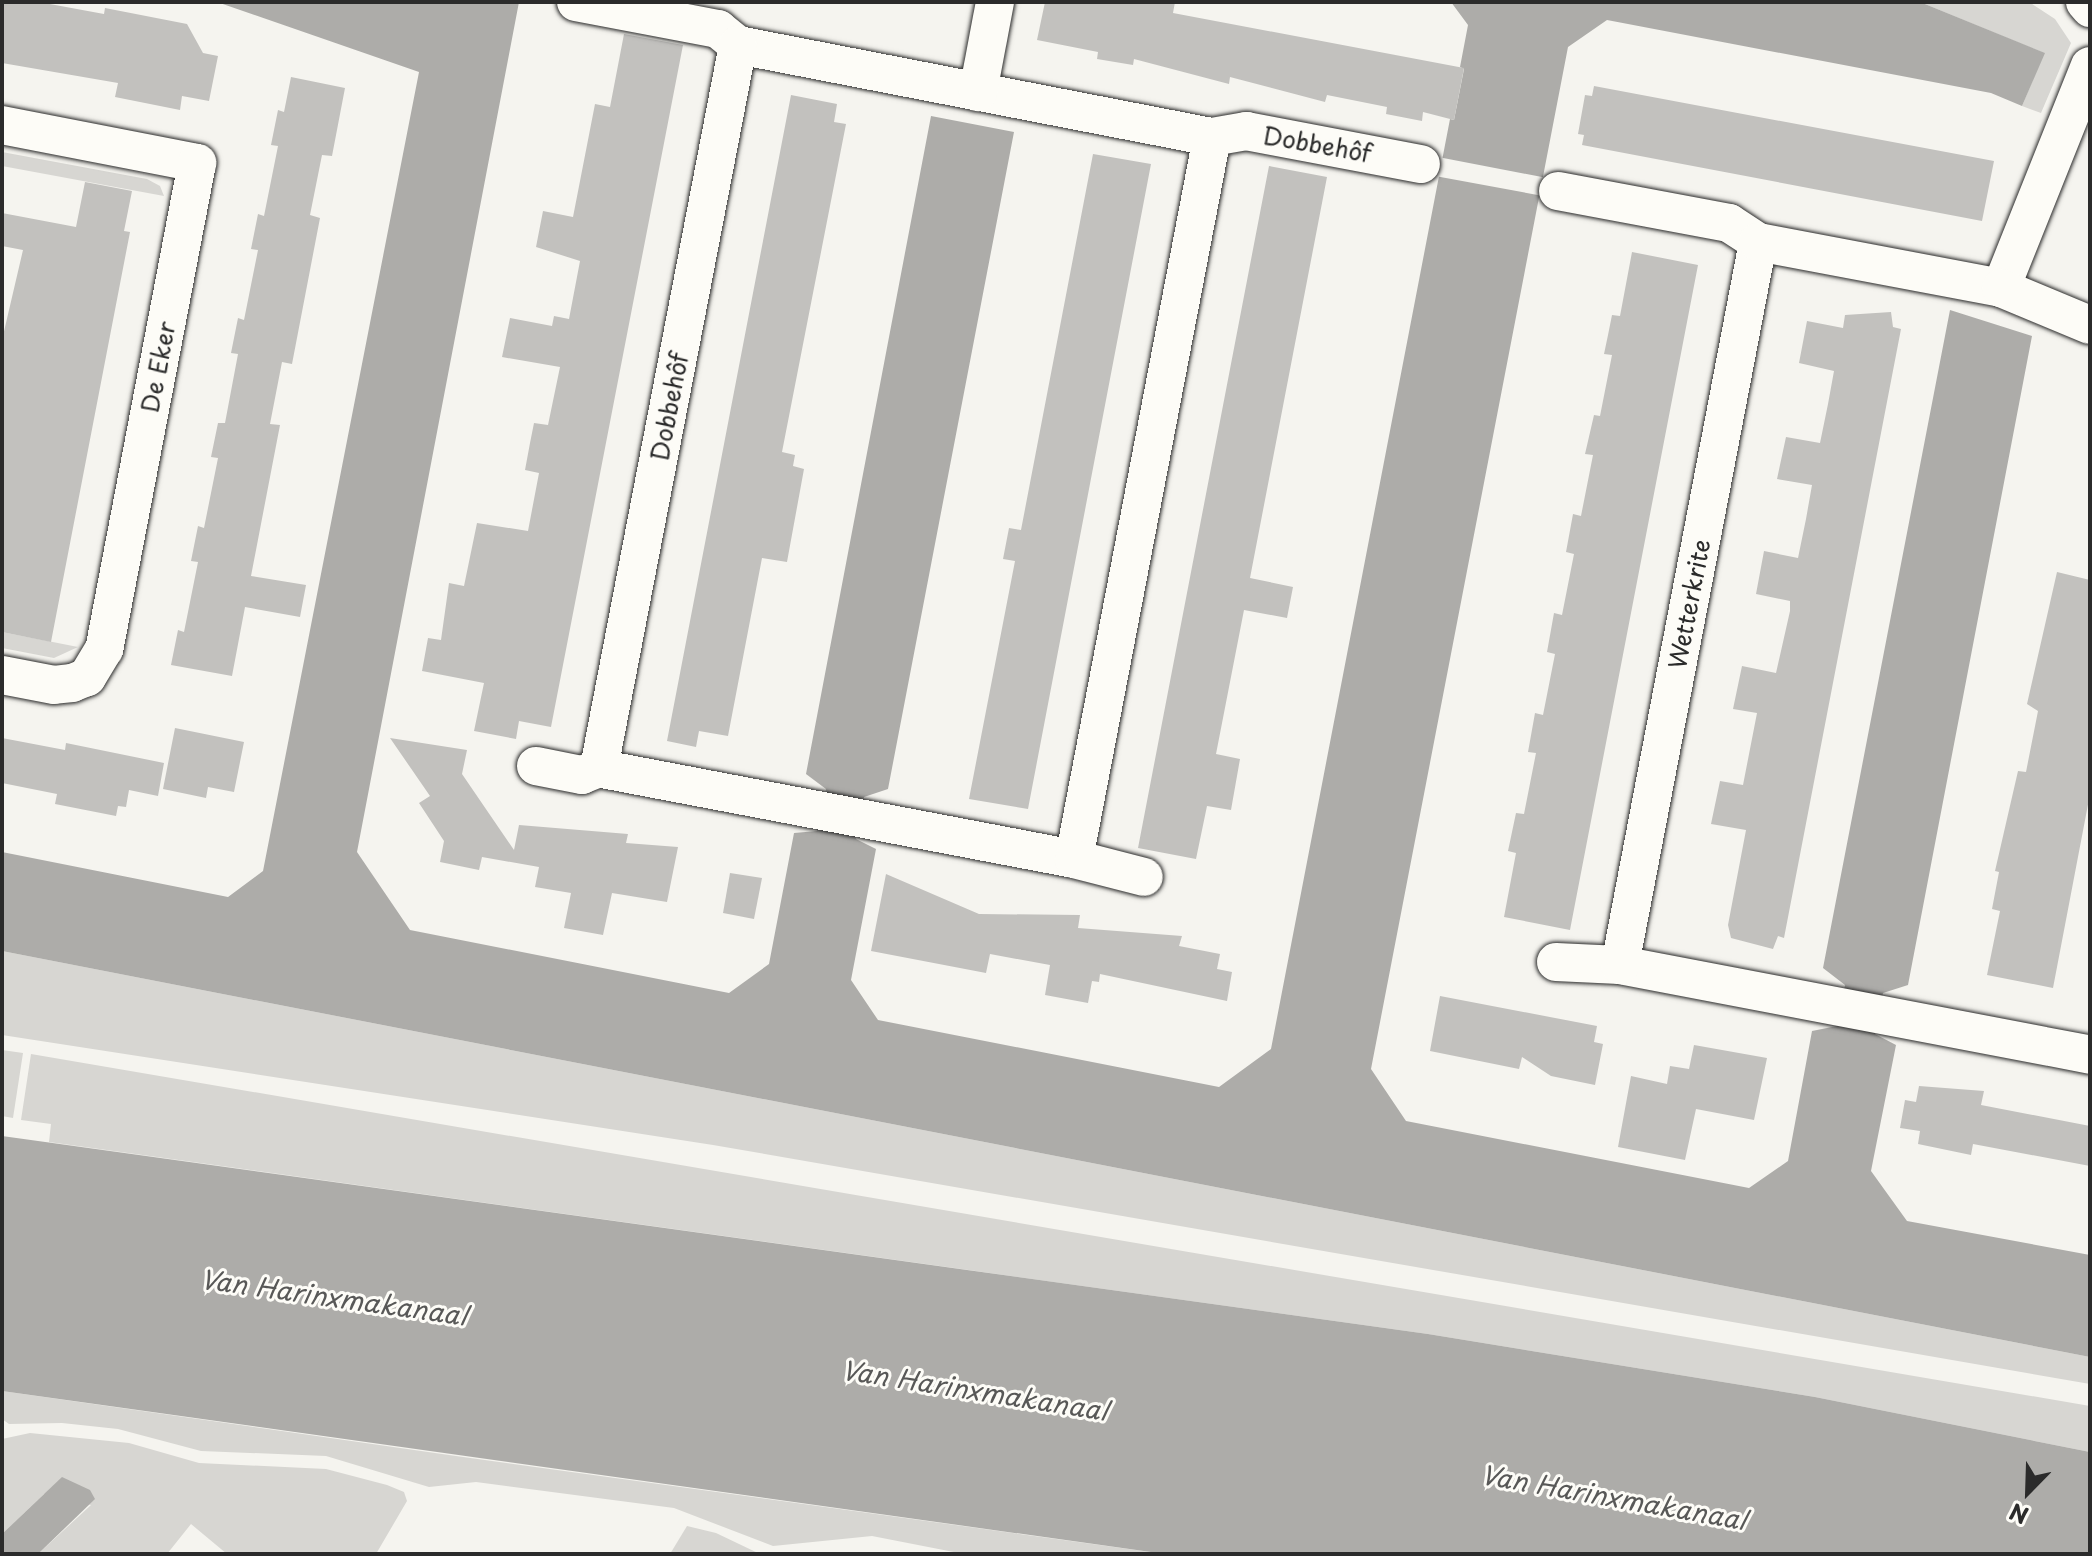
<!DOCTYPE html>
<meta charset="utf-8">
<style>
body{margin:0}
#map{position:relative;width:2092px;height:1556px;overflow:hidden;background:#f5f4ef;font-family:"Playpen Sans",sans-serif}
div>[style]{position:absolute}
.green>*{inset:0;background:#d7d6d2}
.water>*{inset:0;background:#adaca9}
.pier>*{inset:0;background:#f5f4ef}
.building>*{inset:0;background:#c2c1be}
.roads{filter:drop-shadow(0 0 2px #2b2b2b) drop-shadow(0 0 2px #2b2b2b)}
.minor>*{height:38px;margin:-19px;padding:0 19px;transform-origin:19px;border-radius:19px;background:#fdfcf7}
span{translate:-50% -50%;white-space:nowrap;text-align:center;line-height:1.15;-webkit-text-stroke:6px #fdfcf7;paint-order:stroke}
.street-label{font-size:24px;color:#2b2b2b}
.water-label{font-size:26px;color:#585857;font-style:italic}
.frame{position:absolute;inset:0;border:4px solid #2b2b2b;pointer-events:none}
.north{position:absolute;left:1988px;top:1452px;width:80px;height:80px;-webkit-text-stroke:6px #fdfcf7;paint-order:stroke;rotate:203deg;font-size:22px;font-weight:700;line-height:32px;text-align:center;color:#2b2b2b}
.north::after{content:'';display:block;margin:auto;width:28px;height:36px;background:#2b2b2b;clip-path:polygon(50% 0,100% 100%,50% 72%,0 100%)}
</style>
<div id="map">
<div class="green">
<i style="clip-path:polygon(1920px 2px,2029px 2px,2055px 19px,2071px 43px,2041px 113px,2022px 106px,2044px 53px)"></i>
<i style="clip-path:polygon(2px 152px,147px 179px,160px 186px,164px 196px,2px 166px)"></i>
<i style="clip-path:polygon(2px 632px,78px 647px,54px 658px,2px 648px)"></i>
<i style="clip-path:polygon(2px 951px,2090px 1357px,2090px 1384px,713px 1145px,2px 1035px)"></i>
<i style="clip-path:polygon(2px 1050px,23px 1053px,13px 1118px,2px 1116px)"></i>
<i style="clip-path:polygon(31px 1054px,2090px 1406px,2090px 1452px,1815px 1397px,1428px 1334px,49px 1142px,51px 1124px,21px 1120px)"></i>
<i style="clip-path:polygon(2px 1391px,456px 1456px,1165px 1554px,964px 1554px,872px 1536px,773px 1546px,674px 1508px,476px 1482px,429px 1487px,326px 1456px,201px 1451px,118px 1429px,62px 1423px,9px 1424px,2px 1419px)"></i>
<i style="clip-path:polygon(30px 1433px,129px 1443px,199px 1463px,326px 1469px,387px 1485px,404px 1492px,407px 1501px,376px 1554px,227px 1554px,191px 1524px,167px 1554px,38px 1554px,91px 1505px,44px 1494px,2px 1534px,2px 1439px)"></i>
<i style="clip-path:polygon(687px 1526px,716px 1533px,760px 1554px,670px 1554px)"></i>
</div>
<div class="water">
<i style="clip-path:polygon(217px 2px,519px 2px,357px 852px,410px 930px,729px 993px,769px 964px,794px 833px,817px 831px,826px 789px,806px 774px,931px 116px,1014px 132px,888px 789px,864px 797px,856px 839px,876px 849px,851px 980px,878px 1020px,1219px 1087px,1271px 1049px,1450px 119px,1454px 120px,1464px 69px,1460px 67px,1468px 25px,1451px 2px,1920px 2px,2045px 53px,2022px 106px,1991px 93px,1607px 20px,1568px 47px,1371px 1069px,1406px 1121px,1749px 1188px,1788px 1161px,1812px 1031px,1837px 1026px,1845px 985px,1823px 968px,1950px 310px,2032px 336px,1908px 985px,1883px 993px,1875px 1034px,1896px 1045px,1871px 1171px,1907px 1221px,2090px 1255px,2090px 1357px,2px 951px,2px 852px,228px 897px,263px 871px,419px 72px)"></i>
<i style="clip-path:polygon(2px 1136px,1428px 1334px,1815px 1397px,2090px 1452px,2090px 1554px,1165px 1554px,2px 1391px)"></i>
<i style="clip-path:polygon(62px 1477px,90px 1490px,95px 1499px,38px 1554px,2px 1554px,2px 1534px)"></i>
</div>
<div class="pier">
<i style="clip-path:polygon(1438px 157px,1547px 178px,1543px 196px,1435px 176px)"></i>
</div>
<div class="building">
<i style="clip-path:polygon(2px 2px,39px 2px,104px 14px,105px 8px,187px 24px,203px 53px,218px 56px,209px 101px,182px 96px,180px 110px,115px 97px,118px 83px,2px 63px)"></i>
<i style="clip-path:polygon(1045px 2px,1175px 2px,1173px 13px,1464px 68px,1454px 120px,1423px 112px,1422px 121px,1386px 114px,1387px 107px,1327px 95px,1325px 102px,1230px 77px,1229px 84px,1134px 59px,1133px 65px,1097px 59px,1098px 52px,1037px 40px)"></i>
<i style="clip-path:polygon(624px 34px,683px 45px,551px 727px,519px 721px,516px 739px,474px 731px,484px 683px,422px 671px,428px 638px,441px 640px,449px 583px,464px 586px,477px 523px,528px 531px,539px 473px,525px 470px,530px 443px,534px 423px,548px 425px,560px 367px,502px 357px,510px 318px,552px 326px,554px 316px,569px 319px,580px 261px,536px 247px,543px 211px,573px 217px,595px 104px,610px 107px)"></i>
<i style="clip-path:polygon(291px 77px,345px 88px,332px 156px,322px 155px,310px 215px,320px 218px,292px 364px,282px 362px,270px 424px,280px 425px,251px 576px,306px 585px,300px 617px,245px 607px,232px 676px,171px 665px,178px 630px,184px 632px,198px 562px,191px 561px,198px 526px,204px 528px,218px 458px,211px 457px,218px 423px,225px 423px,238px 354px,231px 353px,238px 318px,244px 320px,258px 250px,251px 249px,258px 214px,264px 216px,278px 146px,271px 145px,278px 110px,284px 112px)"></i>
<i style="clip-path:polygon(1594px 86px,1994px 161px,1982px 221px,1582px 145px,1584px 135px,1578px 134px,1585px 95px,1592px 96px)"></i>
<i style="clip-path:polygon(791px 95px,837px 104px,834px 122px,846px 124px,782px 452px,795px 455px,793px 466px,804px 469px,787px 562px,762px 558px,728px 736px,699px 731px,696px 747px,667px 741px)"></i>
<i style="clip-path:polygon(1093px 154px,1151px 164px,1028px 809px,969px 799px,1015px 561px,1003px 559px,1009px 528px,1021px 530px)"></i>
<i style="clip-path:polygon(1269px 166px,1327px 177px,1250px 578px,1293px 587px,1287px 618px,1244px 610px,1216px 754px,1240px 759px,1231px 810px,1207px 806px,1196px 859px,1138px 848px)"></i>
<i style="clip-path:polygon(85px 182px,132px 191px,124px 231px,130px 232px,51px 642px,2px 632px,2px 340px,23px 250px,2px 246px,2px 213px,76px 227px)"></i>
<i style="clip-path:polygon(1632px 252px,1698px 265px,1570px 930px,1504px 917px,1516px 853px,1508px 851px,1516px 813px,1524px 814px,1536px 753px,1528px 752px,1535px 713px,1543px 715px,1555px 654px,1547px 652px,1554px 613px,1562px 615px,1574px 554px,1566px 552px,1573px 514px,1581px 516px,1593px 455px,1585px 454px,1594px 415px,1600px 416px,1612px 355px,1604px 354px,1608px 335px,1612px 315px,1620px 316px)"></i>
<i style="clip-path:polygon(1891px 312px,1893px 327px,1901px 329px,1784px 938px,1778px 936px,1773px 949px,1731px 938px,1728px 925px,1746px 830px,1711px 824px,1720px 781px,1743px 785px,1757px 713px,1733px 709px,1742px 666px,1776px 673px,1790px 611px,1790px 601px,1756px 594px,1764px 551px,1798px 558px,1806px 519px,1812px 485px,1777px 479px,1786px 437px,1820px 443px,1828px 404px,1834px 371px,1799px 363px,1807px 321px,1843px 328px,1845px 315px)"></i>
<i style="clip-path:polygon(2057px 572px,2090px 580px,2090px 794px,2053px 988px,1987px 975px,2000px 911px,1992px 909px,1999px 872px,1995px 871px,2018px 771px,2026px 772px,2038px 711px,2027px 704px)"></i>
<i style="clip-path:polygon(175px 728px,244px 742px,234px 792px,208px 787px,206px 798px,163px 789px)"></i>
<i style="clip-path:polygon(2px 738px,65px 750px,66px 743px,164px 763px,158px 796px,129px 790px,126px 807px,118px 806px,116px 816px,55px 804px,57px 794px,2px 783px)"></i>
<i style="clip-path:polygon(390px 738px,467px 750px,462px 774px,514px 850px,519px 825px,628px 834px,626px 843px,678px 847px,667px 902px,612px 893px,603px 935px,564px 928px,571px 893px,535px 887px,539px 867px,482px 857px,479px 870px,440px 862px,444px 841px,419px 803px,430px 796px)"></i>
<i style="clip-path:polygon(730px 873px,762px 878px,754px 919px,723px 913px)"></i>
<i style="clip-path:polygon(886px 874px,979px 914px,1080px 915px,1078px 928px,1182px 936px,1179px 946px,1220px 954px,1217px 969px,1232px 972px,1227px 1001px,1100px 974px,1099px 982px,1092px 981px,1088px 1003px,1045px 995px,1050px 965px,990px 954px,986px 973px,871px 951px)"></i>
<i style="clip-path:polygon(1440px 996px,1597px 1026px,1594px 1042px,1603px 1044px,1595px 1085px,1551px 1076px,1522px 1057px,1519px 1069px,1430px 1051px)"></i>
<i style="clip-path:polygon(1694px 1045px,1767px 1058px,1754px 1120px,1696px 1109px,1685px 1160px,1618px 1147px,1631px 1076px,1667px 1084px,1670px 1066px,1689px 1069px)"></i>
<i style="clip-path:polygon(1919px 1086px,1984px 1091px,1981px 1105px,2090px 1126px,2090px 1166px,1973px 1144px,1971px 1155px,1918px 1144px,1920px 1131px,1900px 1128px,1905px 1100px,1916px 1102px)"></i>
</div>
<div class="roads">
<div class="minor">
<i style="left:576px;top:2px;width:145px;rotate:10.8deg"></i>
<i style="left:718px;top:29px;width:26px;rotate:39deg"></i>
<i style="left:2085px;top:2px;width:8px;rotate:50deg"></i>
<i style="left:738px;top:45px;width:483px;rotate:11deg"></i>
<i style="left:1212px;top:137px;width:735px;rotate:100.82deg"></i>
<i style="left:1074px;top:859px;width:484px;rotate:-169.2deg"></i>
<i style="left:599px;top:768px;width:736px;rotate:-79.12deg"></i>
<i style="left:978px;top:92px;width:92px;rotate:-79.3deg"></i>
<i style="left:2px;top:125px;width:199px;rotate:11deg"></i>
<i style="left:197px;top:163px;width:495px;rotate:100.8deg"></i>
<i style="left:104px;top:649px;width:33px;rotate:121deg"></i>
<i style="left:87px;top:677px;width:16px;rotate:158deg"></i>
<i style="left:72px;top:683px;width:18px;rotate:174deg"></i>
<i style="left:54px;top:685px;width:53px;rotate:-169.1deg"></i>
<i style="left:1212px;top:137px;width:35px;rotate:-10deg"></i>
<i style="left:1246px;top:131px;width:178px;rotate:10.7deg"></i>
<i style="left:1558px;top:191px;width:174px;rotate:10.6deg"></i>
<i style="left:1729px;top:223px;width:35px;rotate:33deg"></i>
<i style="left:2001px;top:288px;width:239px;rotate:-68.2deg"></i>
<i style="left:536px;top:766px;width:47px;rotate:11.1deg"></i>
<i style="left:582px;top:775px;width:18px;rotate:-22deg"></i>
<i style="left:1074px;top:859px;width:72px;rotate:14.4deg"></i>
<i style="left:1556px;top:962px;width:64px;rotate:2.7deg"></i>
<i style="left:1620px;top:965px;width:479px;rotate:10.8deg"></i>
<i style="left:1620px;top:965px;width:736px;rotate:-79.19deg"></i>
<i style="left:1758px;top:242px;width:247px;rotate:10.7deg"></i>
<i style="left:2001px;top:288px;width:96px;rotate:22.6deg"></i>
</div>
</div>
<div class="street-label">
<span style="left:1317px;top:144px;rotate:10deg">Dobbehôf</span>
<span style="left:158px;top:367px;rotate:-79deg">De Eker</span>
<span style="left:669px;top:407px;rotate:-79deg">Dobbehôf</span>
<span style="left:1689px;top:604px;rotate:-79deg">Wetterkrite</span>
</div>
<div class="water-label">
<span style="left:334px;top:1297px;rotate:8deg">Van Harinxmakanaal</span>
<span style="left:975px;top:1390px;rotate:9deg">Van Harinxmakanaal</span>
<span style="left:1614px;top:1497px;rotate:10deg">Van Harinxmakanaal</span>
</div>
<div class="frame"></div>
<div class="north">N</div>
</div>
